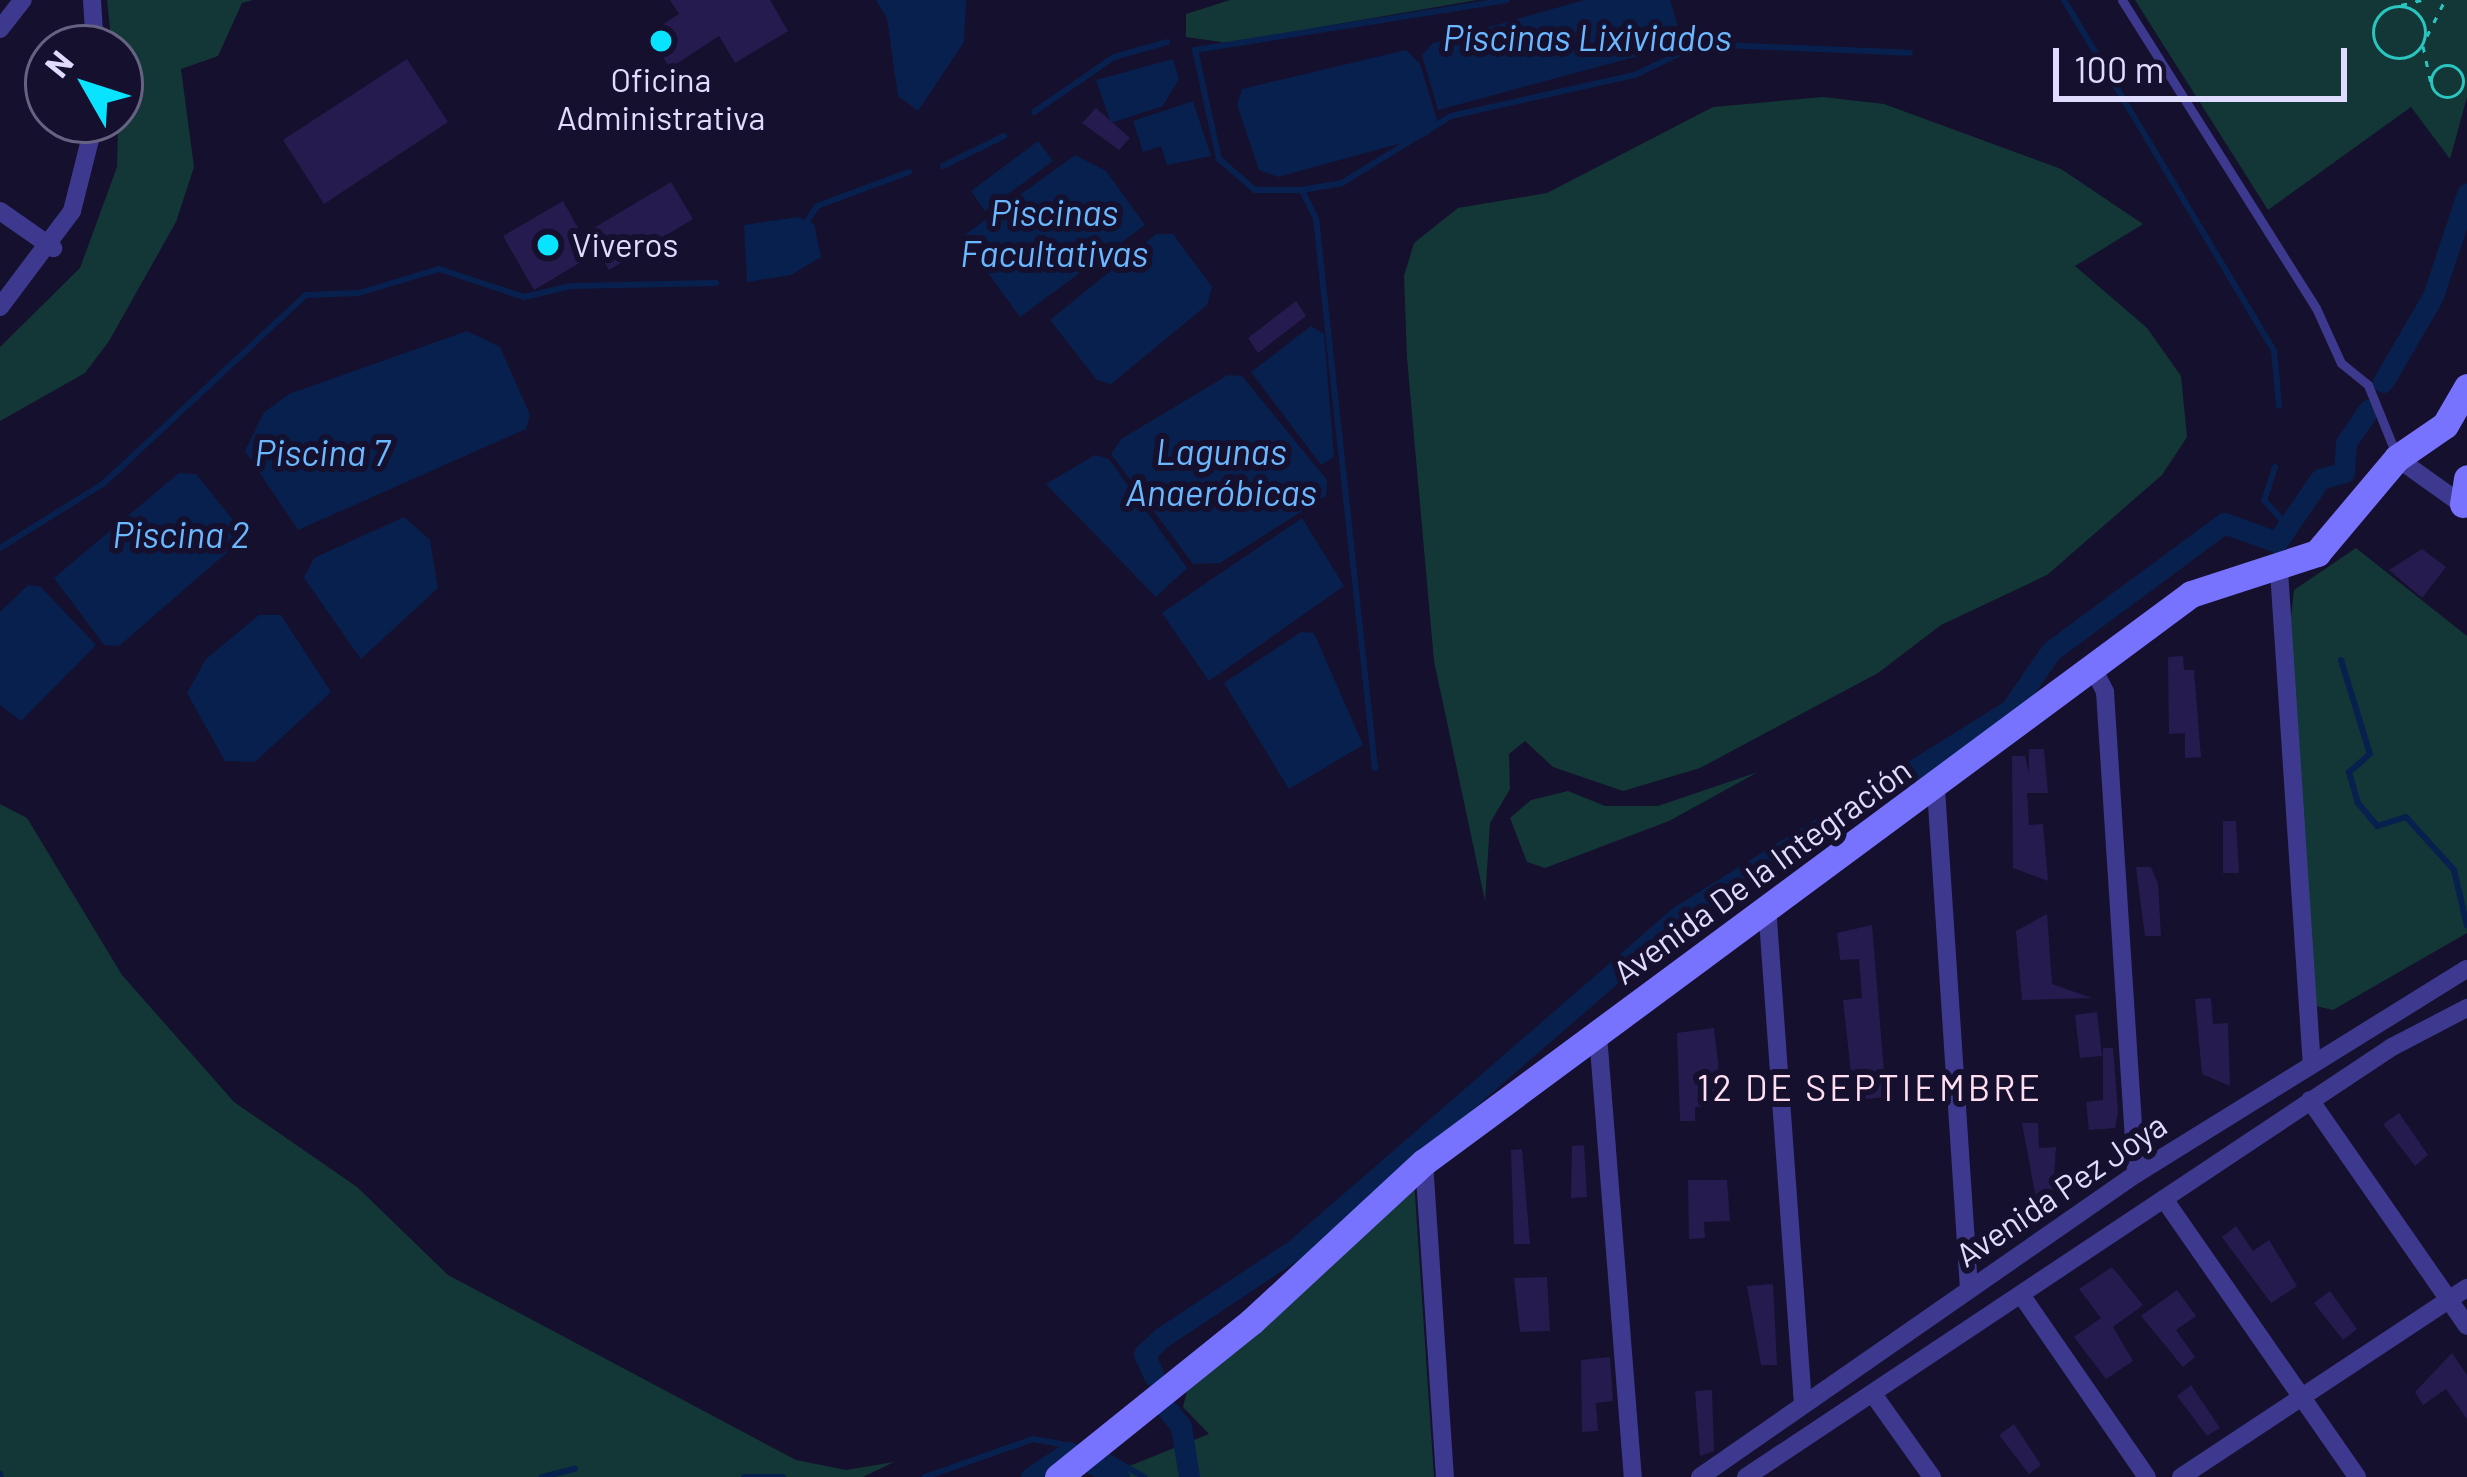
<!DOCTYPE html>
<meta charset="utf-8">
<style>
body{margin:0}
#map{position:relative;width:2467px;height:1477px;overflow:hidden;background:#15102d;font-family:Barlow,sans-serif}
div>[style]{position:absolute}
.green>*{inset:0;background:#123736}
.water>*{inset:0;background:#08204e}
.stream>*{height:6px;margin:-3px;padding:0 3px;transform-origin:3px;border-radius:3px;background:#08204e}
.canal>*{height:21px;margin:-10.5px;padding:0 10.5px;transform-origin:10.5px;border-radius:10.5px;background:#08204e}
.building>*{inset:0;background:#261b4f}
.path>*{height:3px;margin-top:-1.5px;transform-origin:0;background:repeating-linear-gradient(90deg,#2ac5be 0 6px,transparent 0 15px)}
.path>.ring{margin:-1.5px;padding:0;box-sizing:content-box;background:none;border:3px solid #2ac5be;border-radius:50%}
.lane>*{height:9px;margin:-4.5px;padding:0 4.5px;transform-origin:4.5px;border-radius:4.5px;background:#3d398e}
.street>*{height:18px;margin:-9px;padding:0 9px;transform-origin:9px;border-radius:9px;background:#3d398e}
.secondary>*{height:27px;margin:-13.5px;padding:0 13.5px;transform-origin:13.5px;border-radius:13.5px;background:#7873ff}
.dots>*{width:33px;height:33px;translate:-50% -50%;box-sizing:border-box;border:6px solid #15102d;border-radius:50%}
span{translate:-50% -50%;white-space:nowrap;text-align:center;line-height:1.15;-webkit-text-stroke:12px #15102d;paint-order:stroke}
.poi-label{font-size:33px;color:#e0dcff}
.left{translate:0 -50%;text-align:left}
.street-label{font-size:33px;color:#e0dcff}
.water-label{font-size:36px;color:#6ab8ff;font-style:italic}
.neighbourhood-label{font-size:36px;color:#ffdef2;letter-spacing:3px}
.north{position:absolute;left:24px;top:24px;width:120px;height:120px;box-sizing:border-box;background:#15102d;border:3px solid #666281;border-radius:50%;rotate:309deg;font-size:33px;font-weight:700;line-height:48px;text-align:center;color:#e0dcff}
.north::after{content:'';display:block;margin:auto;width:42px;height:54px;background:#08e3ff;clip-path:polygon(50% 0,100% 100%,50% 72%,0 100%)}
.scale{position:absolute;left:2053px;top:48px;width:294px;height:54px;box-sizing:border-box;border:6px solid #e0dcff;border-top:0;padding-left:15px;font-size:36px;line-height:42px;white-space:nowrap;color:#e0dcff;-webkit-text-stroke:9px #15102d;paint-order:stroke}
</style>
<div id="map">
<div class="green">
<i style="clip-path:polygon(107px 0,253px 0,242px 3px,218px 56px,181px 69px,194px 167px,176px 222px,109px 341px,85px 373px,0 421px,0 347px,80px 268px,117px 167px,120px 48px,112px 48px)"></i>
<i style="clip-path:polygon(1230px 0,1477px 0,1228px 43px,1186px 37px,1186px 14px)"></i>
<i style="clip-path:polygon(2135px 0,2467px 0,2467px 97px,2450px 159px,2411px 107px,2268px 210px)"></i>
<i style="clip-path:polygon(1823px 97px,1884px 104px,2061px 169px,2143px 224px,2075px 266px,2147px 328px,2181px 376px,2187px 437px,2162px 475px,2047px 575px,1941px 625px,1878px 673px,1700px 768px,1623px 791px,1553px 767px,1525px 741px,1509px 754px,1510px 789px,1490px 823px,1485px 901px,1434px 661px,1407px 358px,1404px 276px,1414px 243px,1458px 208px,1547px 193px,1713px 107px)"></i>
<i style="clip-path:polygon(2356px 548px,2467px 636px,2467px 933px,2333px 1010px,2316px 1006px,2290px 627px,2294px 590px)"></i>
<i style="clip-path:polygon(1758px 772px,1669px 821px,1545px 868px,1527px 862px,1510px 818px,1531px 800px,1568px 791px,1605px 806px,1658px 806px)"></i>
<i style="clip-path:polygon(0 804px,27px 818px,122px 975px,234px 1102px,357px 1187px,448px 1275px,796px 1460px,846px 1470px,894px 1462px,863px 1477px,0 1477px)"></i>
<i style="clip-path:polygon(1414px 1180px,1434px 1477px,1102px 1477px,1209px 1434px,1183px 1407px,1188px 1387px)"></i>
</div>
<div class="water">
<i style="clip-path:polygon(876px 0,966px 0,964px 42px,918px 111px,898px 96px,887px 18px)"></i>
<i style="clip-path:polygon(1584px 0,1670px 0,1683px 44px,1438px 110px,1422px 55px,1433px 43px)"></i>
<i style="clip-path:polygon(1406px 50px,1420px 64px,1438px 123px,1427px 136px,1278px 177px,1259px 170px,1237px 105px,1242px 89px)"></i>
<i style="clip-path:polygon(1173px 59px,1179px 79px,1163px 106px,1111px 123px,1096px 80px)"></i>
<i style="clip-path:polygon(1193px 101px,1211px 156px,1167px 165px,1161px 146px,1143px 152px,1133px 121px)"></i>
<i style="clip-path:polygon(1038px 141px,1053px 161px,985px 211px,971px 191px)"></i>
<i style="clip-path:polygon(1075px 155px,1106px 171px,1145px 225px,1020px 317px,962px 237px)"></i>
<i style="clip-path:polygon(798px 217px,814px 224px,821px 257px,791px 275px,747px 282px,744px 225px)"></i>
<i style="clip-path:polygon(1156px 234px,1173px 234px,1212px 287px,1207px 305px,1111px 384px,1097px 380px,1050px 320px)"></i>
<i style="clip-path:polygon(1311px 326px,1324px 334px,1334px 457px,1321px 465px,1251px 372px)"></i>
<i style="clip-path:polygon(467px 331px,500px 347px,530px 415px,526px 429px,298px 530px,245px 451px,264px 412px,289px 394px)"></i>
<i style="clip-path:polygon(1228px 375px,1242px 376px,1327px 480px,1326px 496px,1220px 563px,1193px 564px,1111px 454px,1121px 439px)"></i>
<i style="clip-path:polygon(1095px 455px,1109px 459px,1187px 568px,1156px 597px,1046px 484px)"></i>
<i style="clip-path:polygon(179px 473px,196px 474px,246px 536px,119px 646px,104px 645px,54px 578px)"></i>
<i style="clip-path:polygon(404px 517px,430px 540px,438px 588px,361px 659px,304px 578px,314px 558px)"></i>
<i style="clip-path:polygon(1302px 518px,1344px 586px,1209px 681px,1162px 613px)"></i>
<i style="clip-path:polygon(28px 585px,41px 587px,96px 645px,21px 721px,0 705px,0 612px)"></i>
<i style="clip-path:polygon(259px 615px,281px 615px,331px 692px,255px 762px,225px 761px,187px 693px,206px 659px)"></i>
<i style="clip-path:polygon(1301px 632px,1314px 633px,1363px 745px,1289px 789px,1224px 683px)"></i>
</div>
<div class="stream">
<i style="left:2064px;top:0;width:409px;rotate:59.1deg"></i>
<i style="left:2274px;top:351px;width:55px;rotate:84.8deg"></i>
<i style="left:1034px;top:112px;width:97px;rotate:-34.5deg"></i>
<i style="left:1114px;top:57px;width:55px;rotate:-15.8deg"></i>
<i style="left:943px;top:166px;width:68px;rotate:-26.2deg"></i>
<i style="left:1302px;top:190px;width:41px;rotate:-9.9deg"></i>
<i style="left:1342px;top:183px;width:128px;rotate:-31.6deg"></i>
<i style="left:1451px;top:116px;width:189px;rotate:-12.6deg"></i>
<i style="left:1635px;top:75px;width:71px;rotate:-25.8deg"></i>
<i style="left:1699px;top:44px;width:211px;rotate:2.4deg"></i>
<i style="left:807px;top:221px;width:18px;rotate:-56deg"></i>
<i style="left:817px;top:206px;width:98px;rotate:-20.3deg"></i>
<i style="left:2275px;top:467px;width:35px;rotate:108deg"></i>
<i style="left:2264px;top:500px;width:40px;rotate:48deg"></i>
<i style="left:0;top:548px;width:121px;rotate:-31.9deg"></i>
<i style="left:103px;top:484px;width:277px;rotate:-43deg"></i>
<i style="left:306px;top:295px;width:53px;rotate:-2.2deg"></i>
<i style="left:359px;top:293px;width:84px;rotate:-16.7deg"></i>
<i style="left:439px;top:269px;width:89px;rotate:18.2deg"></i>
<i style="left:524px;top:297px;width:48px;rotate:-13.2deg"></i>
<i style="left:571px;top:286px;width:145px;rotate:-1.2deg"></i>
<i style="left:2341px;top:660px;width:98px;rotate:72.9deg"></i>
<i style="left:2370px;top:754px;width:28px;rotate:139deg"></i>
<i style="left:2349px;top:772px;width:32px;rotate:74deg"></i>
<i style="left:2358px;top:803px;width:30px;rotate:50deg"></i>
<i style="left:2377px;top:826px;width:30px;rotate:-17deg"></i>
<i style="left:2406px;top:817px;width:72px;rotate:47.8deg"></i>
<i style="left:2454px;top:870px;width:57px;rotate:76.9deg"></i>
<i style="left:1375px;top:768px;width:552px;rotate:-96.13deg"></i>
<i style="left:1316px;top:219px;width:32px;rotate:-116deg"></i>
<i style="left:1302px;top:190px;width:47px;rotate:180deg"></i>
<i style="left:1255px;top:190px;width:48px;rotate:-139.3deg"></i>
<i style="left:1219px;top:159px;width:112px;rotate:-102.4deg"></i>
<i style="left:1195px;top:50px;width:316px;rotate:-9.1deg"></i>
<i style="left:1100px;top:1452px;width:51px;rotate:29.6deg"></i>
<i style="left:0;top:1474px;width:3px;rotate:72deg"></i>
<i style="left:542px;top:1477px;width:34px;rotate:-14deg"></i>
<i style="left:744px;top:1477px;width:39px"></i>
<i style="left:925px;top:1477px;width:114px;rotate:-19.4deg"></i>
<i style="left:1033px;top:1439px;width:50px;rotate:10.4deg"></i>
</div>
<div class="canal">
<i style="left:2383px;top:382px;width:99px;rotate:-59.8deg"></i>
<i style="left:2433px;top:296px;width:108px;rotate:-71.6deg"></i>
<i style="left:1154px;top:1376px;width:24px;rotate:-114deg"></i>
<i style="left:1144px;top:1354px;width:23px;rotate:-43deg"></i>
<i style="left:1161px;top:1338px;width:161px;rotate:-33.6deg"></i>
<i style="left:1295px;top:1249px;width:508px;rotate:-40.93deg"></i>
<i style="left:1679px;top:916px;width:390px;rotate:-31.9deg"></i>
<i style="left:2010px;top:710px;width:72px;rotate:-55.2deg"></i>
<i style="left:2051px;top:651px;width:215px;rotate:-36.5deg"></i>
<i style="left:2224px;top:523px;width:56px;rotate:19.7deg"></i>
<i style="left:2277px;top:542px;width:76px;rotate:-55.7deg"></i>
<i style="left:2320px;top:479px;width:25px;rotate:-16deg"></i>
<i style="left:2344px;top:472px;width:29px;rotate:-86deg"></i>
<i style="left:2346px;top:443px;width:40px;rotate:-56deg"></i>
<i style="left:1163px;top:1404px;width:28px;rotate:51deg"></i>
<i style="left:1181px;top:1426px;width:52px;rotate:81.1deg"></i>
<i style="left:1031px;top:1477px;width:45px;rotate:-33.3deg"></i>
<i style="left:1069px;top:1452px;width:56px;rotate:26.6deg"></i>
</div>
<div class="building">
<i style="clip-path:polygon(670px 0,770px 0,788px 31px,735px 63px,719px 36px,670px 68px,648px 34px,679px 14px)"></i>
<i style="clip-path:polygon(407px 59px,448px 122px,324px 204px,283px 140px)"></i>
<i style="clip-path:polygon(1096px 108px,1130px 138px,1119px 150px,1082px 123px)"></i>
<i style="clip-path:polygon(671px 182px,693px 219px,609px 270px,598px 252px,534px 290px,503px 236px,563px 201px,582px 235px)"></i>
<i style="clip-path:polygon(1296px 301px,1306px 316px,1258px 353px,1248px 338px)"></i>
<i style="clip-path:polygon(2422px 549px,2446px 567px,2422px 598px,2389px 570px)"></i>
<i style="clip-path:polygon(2183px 656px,2184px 670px,2194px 670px,2201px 757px,2185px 758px,2185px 733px,2169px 734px,2168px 657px)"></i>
<i style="clip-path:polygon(2029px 749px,2044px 749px,2048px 793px,2027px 793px,2029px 825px,2043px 824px,2048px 881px,2013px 868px,2012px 756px,2025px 756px,2029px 773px)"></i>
<i style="clip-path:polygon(2223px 821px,2236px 821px,2239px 873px,2223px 873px)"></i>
<i style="clip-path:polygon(2136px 867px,2151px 867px,2158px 884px,2161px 936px,2145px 936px)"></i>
<i style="clip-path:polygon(2047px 914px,2052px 984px,2092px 998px,2022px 1000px,2016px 931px)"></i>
<i style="clip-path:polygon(1872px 925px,1886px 1097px,1854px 1100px,1843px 1000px,1862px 998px,1859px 959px,1840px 960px,1837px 933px)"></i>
<i style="clip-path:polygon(2211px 998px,2213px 1024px,2228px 1023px,2230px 1086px,2202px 1074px,2195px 999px)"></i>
<i style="clip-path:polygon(2097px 1012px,2102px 1056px,2080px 1058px,2075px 1015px)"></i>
<i style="clip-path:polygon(1714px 1028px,1723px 1105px,1695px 1107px,1695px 1121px,1680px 1121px,1677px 1033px)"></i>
<i style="clip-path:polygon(2103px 1048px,2113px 1048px,2118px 1112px,2115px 1128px,2089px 1130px,2086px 1102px,2103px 1100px)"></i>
<i style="clip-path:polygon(2399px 1113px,2428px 1155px,2415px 1166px,2383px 1124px)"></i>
<i style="clip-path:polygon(2022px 1123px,2038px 1123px,2039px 1148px,2056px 1147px,2052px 1203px,2037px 1204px)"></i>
<i style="clip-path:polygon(1584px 1145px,1587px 1197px,1571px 1198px,1572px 1146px)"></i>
<i style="clip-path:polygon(1522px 1149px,1530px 1244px,1514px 1244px,1511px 1150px)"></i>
<i style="clip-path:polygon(1688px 1180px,1727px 1180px,1730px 1221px,1704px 1222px,1705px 1238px,1689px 1239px)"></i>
<i style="clip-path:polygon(2236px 1226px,2253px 1251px,2269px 1240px,2297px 1286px,2271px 1303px,2222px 1237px)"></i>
<i style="clip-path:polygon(2112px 1267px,2143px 1305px,2113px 1327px,2133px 1361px,2106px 1379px,2074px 1337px,2101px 1318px,2079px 1289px)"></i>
<i style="clip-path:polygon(1547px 1277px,1550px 1331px,1520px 1332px,1514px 1278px)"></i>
<i style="clip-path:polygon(1773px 1284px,1777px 1365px,1761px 1365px,1747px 1286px)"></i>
<i style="clip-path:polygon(2177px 1290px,2196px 1316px,2176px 1330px,2195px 1357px,2183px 1367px,2141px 1316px)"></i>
<i style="clip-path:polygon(2330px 1291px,2357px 1329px,2343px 1340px,2314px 1303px)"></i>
<i style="clip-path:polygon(2452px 1353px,2467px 1375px,2467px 1419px,2446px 1389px,2423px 1405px,2415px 1392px)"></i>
<i style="clip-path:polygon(1610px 1357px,1613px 1401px,1596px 1403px,1598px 1431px,1582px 1432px,1581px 1360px)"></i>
<i style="clip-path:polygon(2191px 1385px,2220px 1428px,2207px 1436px,2177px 1396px)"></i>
<i style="clip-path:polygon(1712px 1390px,1714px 1451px,1700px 1456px,1695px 1391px)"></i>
<i style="clip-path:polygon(2014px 1424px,2041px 1465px,2029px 1474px,1999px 1435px)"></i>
</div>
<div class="path">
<i style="left:2401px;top:5px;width:21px;rotate:-14deg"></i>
<i class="ring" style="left:2373px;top:6px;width:49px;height:49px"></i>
<i style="left:2427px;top:36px;width:40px;rotate:-63.4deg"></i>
<i style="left:2423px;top:46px;width:38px;rotate:78deg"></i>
<i class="ring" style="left:2431px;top:65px;width:29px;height:29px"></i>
</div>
<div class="lane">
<i style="left:2122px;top:0;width:364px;rotate:57.8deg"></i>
<i style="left:2316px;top:308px;width:60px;rotate:65.6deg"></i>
<i style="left:2341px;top:363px;width:35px;rotate:39deg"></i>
<i style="left:2368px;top:385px;width:74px;rotate:67.9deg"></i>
</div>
<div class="street">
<i style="left:92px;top:0;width:48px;rotate:86.4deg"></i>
<i style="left:0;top:29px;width:37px;rotate:-52deg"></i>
<i style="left:0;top:211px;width:65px;rotate:34.9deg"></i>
<i style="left:0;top:307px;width:120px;rotate:-53.1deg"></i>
<i style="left:72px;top:211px;width:94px;rotate:-75.8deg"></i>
<i style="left:2397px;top:458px;width:86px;rotate:35.5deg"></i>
<i style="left:2279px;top:571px;width:489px;rotate:86.2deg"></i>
<i style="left:2093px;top:668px;width:27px;rotate:63deg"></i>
<i style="left:2105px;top:692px;width:483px;rotate:86.3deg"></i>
<i style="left:1936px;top:789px;width:501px;rotate:86.22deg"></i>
<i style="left:1767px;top:906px;width:500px;rotate:85.87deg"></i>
<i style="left:1598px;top:1035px;width:443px;rotate:85.5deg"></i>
<i style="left:2310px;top:1100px;width:275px;rotate:55.2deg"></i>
<i style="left:1424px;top:1162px;width:316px;rotate:86.2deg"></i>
<i style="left:2164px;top:1199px;width:338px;rotate:55.2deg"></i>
<i style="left:2022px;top:1296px;width:220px;rotate:55.4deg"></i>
<i style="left:1873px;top:1394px;width:102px;rotate:54.6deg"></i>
<i style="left:1700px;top:1477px;width:531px;rotate:-34.8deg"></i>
<i style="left:2136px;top:1174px;width:389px;rotate:-31.8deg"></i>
<i style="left:1746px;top:1477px;width:776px;rotate:-33.65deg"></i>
<i style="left:2392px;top:1047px;width:85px;rotate:-27.5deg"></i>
<i style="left:2181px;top:1477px;width:343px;rotate:-33.5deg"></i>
</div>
<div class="secondary">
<i style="left:2463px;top:504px;width:26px;rotate:-81deg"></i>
<i style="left:1058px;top:1477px;width:249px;rotate:-38.8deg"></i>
<i style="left:1252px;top:1321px;width:234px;rotate:-42.8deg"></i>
<i style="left:1424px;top:1162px;width:954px;rotate:-36.52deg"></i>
<i style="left:2191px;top:594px;width:133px;rotate:-18deg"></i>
<i style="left:2317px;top:553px;width:124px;rotate:-49.9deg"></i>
<i style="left:2397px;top:458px;width:58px;rotate:-34.5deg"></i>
<i style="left:2445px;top:425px;width:44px;rotate:-59.9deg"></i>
</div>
<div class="dots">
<i style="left:661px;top:41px;background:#08e3ff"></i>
<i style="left:548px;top:245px;background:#08e3ff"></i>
</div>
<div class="poi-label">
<span style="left:661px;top:99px">Oficina<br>Administrativa</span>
<span class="left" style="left:572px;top:245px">Viveros</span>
</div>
<div class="street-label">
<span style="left:1762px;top:871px;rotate:-36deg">Avenida De la Integración</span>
<span style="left:2061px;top:1190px;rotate:-34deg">Avenida Pez Joya</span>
</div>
<div class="water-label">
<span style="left:1587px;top:37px">Piscinas Lixiviados</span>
<span style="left:1054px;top:232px">Piscinas<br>Facultativas</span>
<span style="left:1221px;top:471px">Lagunas<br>Anaeróbicas</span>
<span style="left:322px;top:452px">Piscina 7</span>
<span style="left:181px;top:534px">Piscina 2</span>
</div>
<div class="neighbourhood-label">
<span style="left:1870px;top:1087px">12 DE SEPTIEMBRE</span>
</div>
<div class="north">N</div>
<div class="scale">100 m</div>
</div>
